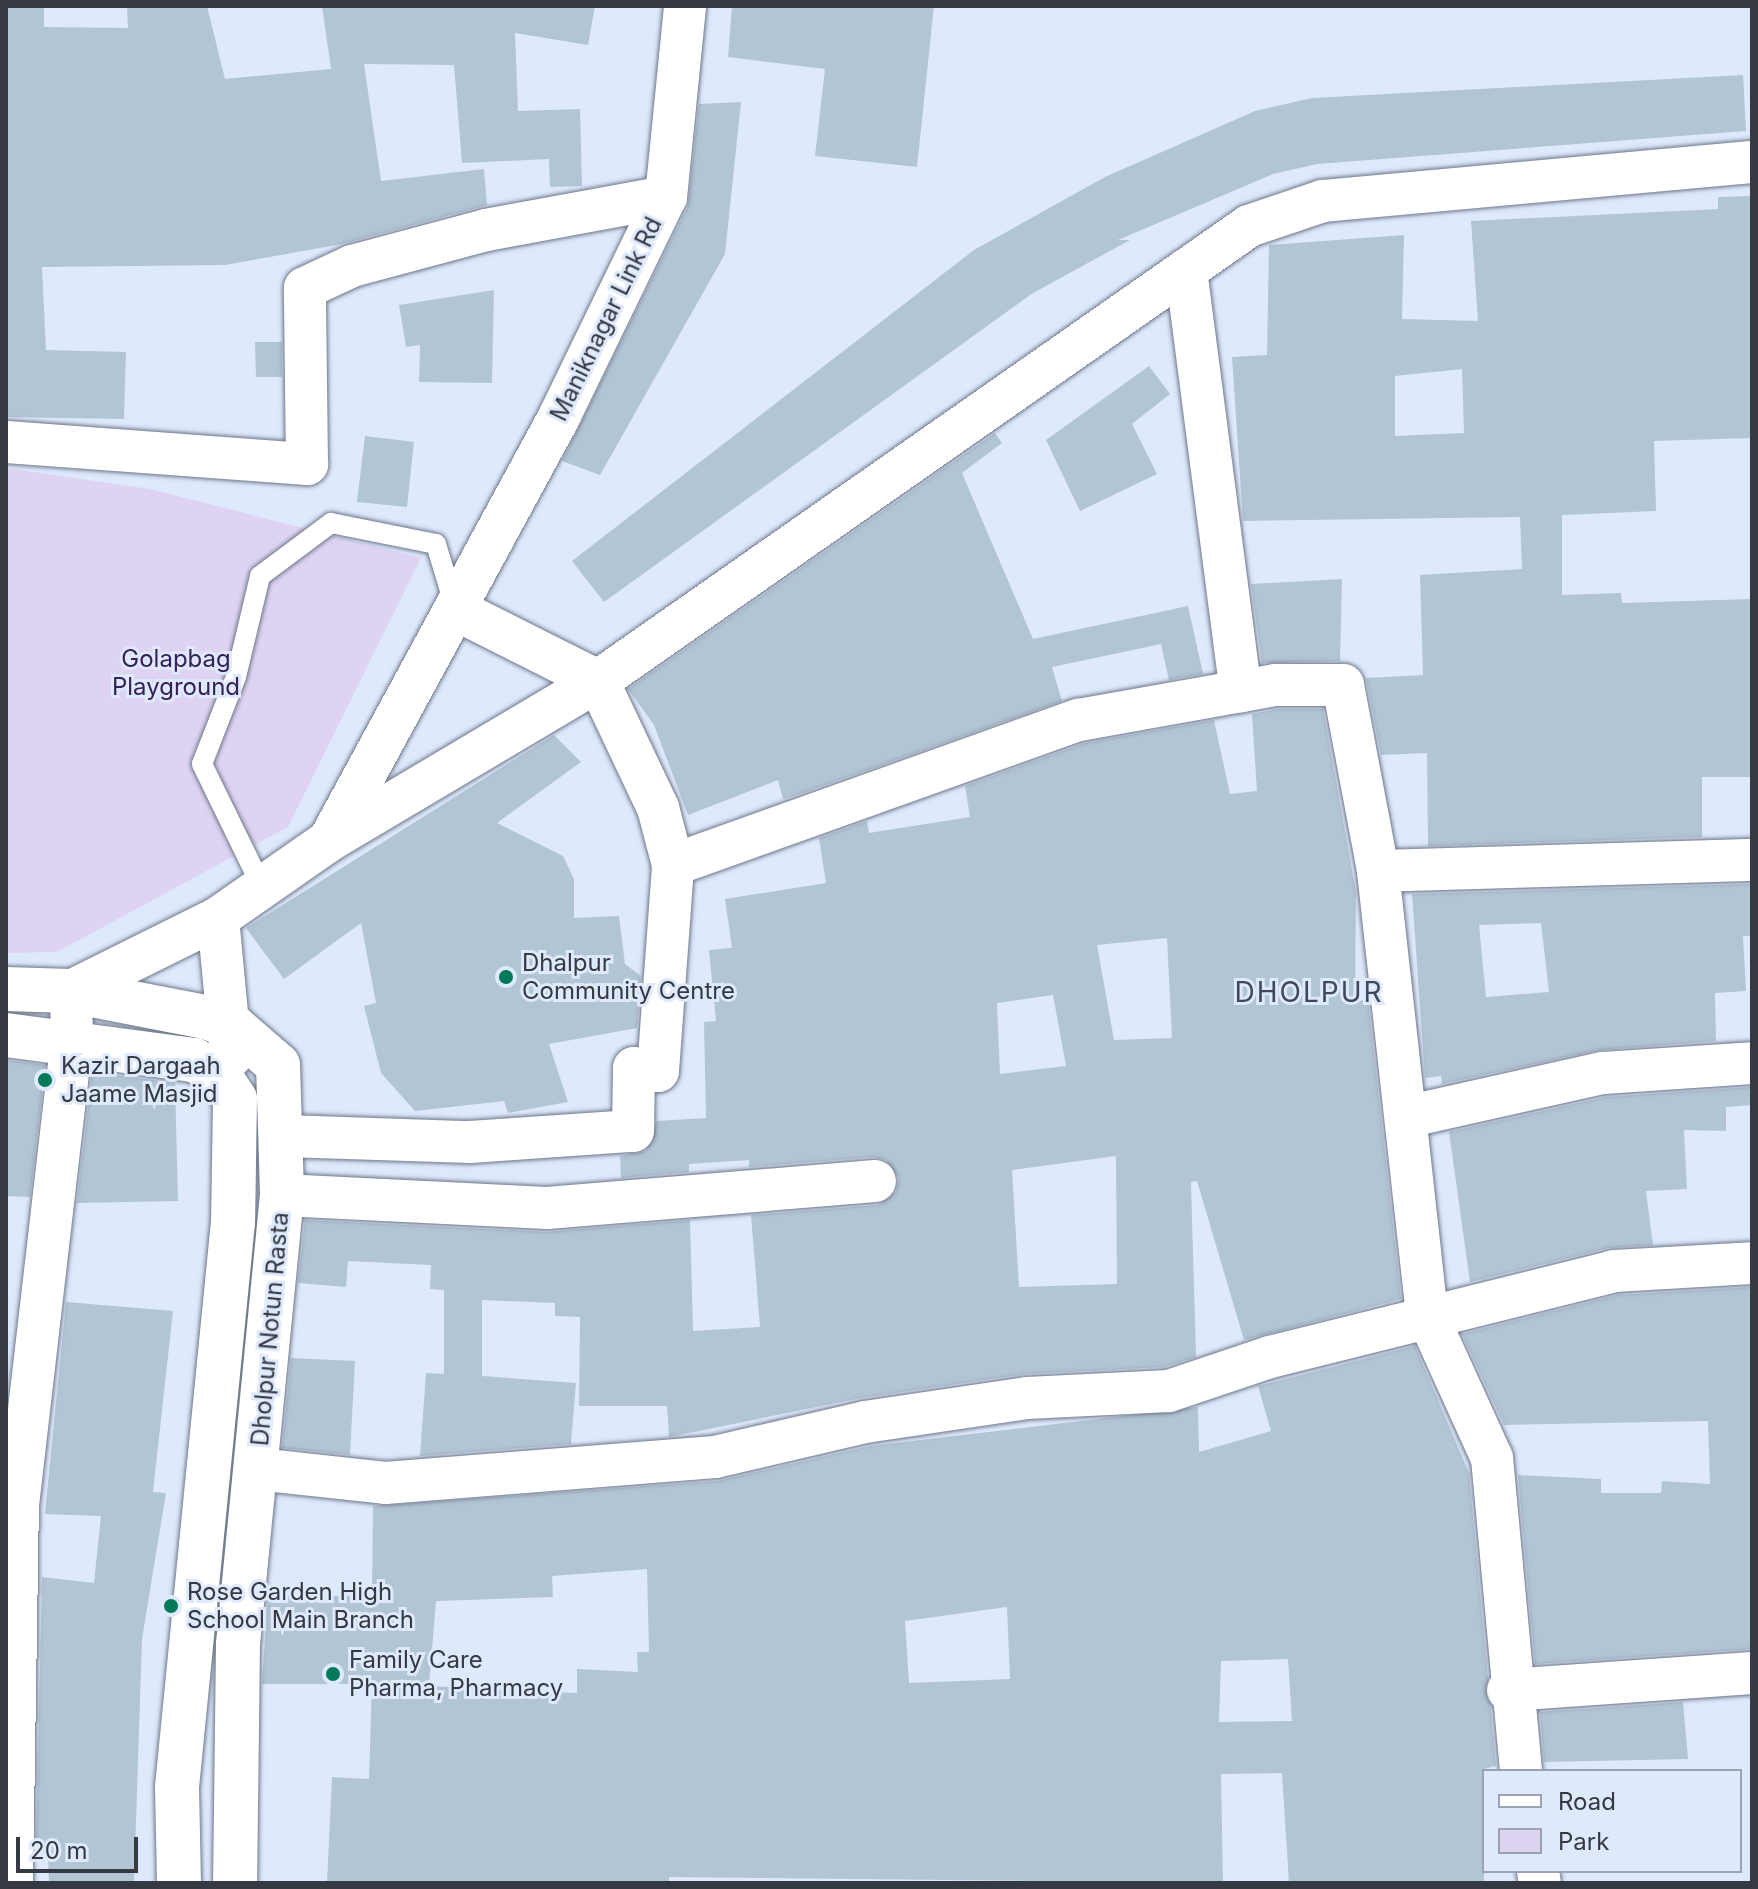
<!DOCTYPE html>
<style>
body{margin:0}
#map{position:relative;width:1758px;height:1889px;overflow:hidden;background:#dee9fd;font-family:Inter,sans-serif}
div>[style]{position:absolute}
.green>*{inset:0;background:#ded4f2}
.building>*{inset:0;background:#b2c5d4}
.roads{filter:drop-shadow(0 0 2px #6e7789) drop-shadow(0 0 2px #6e7789)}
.service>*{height:20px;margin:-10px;padding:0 10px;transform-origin:10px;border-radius:10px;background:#fff}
.minor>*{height:42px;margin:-21px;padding:0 21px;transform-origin:21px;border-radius:21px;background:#fff}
.secondary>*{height:44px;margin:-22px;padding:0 22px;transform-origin:22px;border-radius:22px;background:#fff}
.dots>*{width:22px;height:22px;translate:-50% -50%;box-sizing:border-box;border:4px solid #dee9fd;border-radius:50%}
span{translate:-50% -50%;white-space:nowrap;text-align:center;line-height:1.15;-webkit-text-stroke:6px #dee9fd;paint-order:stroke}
.street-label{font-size:24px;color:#353941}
.park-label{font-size:24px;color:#382058}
.poi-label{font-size:24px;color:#353941}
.left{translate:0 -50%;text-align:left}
.quarter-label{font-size:28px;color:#404959;letter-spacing:2px}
.frame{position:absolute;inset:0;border:8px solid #353941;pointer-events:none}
.legend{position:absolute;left:1482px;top:1769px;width:260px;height:104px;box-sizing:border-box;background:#dee9fd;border:2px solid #9aa3b2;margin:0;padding:10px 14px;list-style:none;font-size:24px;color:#353941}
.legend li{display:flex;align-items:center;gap:16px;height:40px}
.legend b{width:40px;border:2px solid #9aa3b2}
.scale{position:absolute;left:16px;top:1837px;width:122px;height:36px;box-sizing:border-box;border:4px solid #353941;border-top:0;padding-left:10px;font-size:24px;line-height:28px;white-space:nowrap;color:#353941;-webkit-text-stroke:6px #dee9fd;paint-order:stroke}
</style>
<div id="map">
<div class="green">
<i style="clip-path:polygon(6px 468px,150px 489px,421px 558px,288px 827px,57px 952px,6px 953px)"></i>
</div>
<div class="building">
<i style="clip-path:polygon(6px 6px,44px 6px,44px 27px,128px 28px,127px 6px,207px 6px,225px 79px,331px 69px,322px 6px,595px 6px,588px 45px,515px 33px,518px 111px,580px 109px,582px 186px,550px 187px,549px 159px,462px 163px,454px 65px,364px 64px,381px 181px,484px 169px,487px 205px,342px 244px,225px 265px,42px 267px,46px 350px,126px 352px,124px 419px,6px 417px)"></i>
<i style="clip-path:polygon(732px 6px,934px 6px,917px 167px,815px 156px,825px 69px,728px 57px)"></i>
<i style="clip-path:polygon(1743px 75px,1746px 131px,1317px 164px,1273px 174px,1118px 240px,1130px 240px,1033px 293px,604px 602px,572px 561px,974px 250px,1105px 177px,1255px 111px,1312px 98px)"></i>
<i style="clip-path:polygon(741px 102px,725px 254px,600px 475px,562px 461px,688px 206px,699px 104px)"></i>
<i style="clip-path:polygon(evenodd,1752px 196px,1752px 438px,1654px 441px,1656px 511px,1562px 515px,1562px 595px,1621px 593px,1622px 603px,1752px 599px,1752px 777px,1702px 777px,1702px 837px,1428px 846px,1427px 753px,1381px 755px,1366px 678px,1423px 675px,1420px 575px,1522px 569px,1520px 517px,1243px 521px,1232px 357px,1267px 355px,1269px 245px,1404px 235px,1402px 319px,1478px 321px,1471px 221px,1718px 209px,1718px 197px,1752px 196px,1462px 369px,1464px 433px,1395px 436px,1395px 376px,1462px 369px)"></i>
<i style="clip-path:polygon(494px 290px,492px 383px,419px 382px,420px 345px,406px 347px,399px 305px)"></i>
<i style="clip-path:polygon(255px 342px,282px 342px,282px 377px,256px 377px)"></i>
<i style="clip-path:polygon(1149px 366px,1170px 394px,1132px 424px,1157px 474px,1080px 511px,1046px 440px)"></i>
<i style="clip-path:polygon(995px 433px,1002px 443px,962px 473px,1033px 639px,1188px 606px,1203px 674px,1169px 680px,1161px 644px,1052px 667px,1062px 701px,797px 795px,783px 799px,778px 780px,688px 815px,654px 725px,628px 689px)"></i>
<i style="clip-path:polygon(365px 436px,414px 442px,407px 507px,357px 502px)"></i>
<i style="clip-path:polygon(1342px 579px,1340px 661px,1262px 663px,1251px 584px)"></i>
<i style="clip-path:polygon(evenodd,1278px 709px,1323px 709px,1356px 892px,1355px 1001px,1368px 1000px,1401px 1299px,1244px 1340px,1197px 1181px,1191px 1182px,1196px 1357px,1164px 1367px,1024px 1374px,861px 1398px,669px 1437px,667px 1406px,579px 1406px,580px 1317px,555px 1316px,555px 1303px,482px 1300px,482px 1376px,576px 1383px,571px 1444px,420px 1456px,426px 1373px,444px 1374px,444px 1290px,430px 1289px,431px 1265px,348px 1261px,346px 1287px,298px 1283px,305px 1220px,546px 1232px,690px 1220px,693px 1331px,760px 1327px,751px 1215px,878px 1205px,896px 1192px,899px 1178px,886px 1160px,873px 1157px,749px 1167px,749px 1160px,689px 1164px,689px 1172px,621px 1178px,620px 1156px,646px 1151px,657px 1121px,706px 1118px,704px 1022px,716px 1021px,709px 950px,732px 948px,725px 899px,826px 883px,819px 838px,867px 821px,869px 833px,970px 817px,965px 786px,1085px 743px,1214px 720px,1230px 794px,1257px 791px,1252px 714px,1278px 709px,1167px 938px,1172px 1038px,1114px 1040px,1097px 945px,1167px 938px,1278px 709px,1053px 995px,1066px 1066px,1000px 1074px,997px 1003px,1053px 995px,1278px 709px,1116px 1156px,1117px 1284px,1019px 1287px,1012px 1170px,1116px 1156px)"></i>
<i style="clip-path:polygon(554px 735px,581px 762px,497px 823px,563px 856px,574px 879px,574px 918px,619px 916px,625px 964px,641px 976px,637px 1028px,549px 1044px,568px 1102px,508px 1113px,504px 1101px,415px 1111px,381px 1073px,364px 1006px,376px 1003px,361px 923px,284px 979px,246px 928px)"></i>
<i style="clip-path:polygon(evenodd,1752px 884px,1752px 936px,1743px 936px,1746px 991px,1715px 993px,1716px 1041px,1598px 1050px,1442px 1084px,1441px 1076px,1425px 1078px,1412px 894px,1752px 884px,1541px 923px,1549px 992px,1486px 997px,1479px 925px,1541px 923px)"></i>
<i style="clip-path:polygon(6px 1060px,45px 1065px,30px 1197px,6px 1196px)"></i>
<i style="clip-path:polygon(92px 1072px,175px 1083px,178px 1201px,77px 1203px)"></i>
<i style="clip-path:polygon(1752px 1087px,1752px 1105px,1726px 1107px,1726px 1131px,1684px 1130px,1687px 1189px,1646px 1191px,1653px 1245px,1608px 1248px,1470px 1282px,1449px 1132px,1606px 1097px)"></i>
<i style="clip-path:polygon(1752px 1287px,1752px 1649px,1535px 1664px,1518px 1475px,1601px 1479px,1601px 1493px,1661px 1493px,1662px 1481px,1710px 1484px,1708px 1421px,1504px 1425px,1462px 1334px,1618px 1295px)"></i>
<i style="clip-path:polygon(66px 1302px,173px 1311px,153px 1492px,166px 1493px,142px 1639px,134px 1883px,49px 1883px,48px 1852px,36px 1852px,42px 1577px,94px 1583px,101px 1516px,45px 1514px)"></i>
<i style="clip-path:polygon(evenodd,1415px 1346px,1469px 1473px,1496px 1766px,1484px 1769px,1484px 1883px,1289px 1883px,1282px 1773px,1221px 1774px,1223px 1883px,669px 1877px,669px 1883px,327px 1883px,332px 1777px,369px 1779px,372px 1684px,262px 1684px,268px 1595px,372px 1596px,373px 1506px,717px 1481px,870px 1446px,1198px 1407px,1199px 1452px,1271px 1431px,1258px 1386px,1415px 1346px,647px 1569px,649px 1652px,637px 1652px,638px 1672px,577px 1669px,577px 1693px,429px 1686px,436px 1601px,553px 1597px,552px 1576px,647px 1569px,1415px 1346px,1007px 1607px,1010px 1679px,909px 1683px,905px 1621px,1007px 1607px,1415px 1346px,1288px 1659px,1292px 1721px,1219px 1722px,1221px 1661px,1288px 1659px)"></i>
<i style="clip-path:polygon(291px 1358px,355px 1361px,350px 1455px,282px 1448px)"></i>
<i style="clip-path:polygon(1683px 1702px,1688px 1759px,1544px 1762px,1540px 1712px)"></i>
</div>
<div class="roads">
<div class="service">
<i style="left:262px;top:887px;width:137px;rotate:-116deg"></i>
<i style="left:202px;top:764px;width:93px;rotate:-68.7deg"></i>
<i style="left:236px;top:677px;width:104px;rotate:-76.6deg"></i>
<i style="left:260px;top:576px;width:89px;rotate:-36.7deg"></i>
<i style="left:331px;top:523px;width:107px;rotate:11.3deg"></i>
<i style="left:436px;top:544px;width:63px;rotate:73.3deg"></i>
</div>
<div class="minor">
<i style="left:1186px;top:270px;width:425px;rotate:82.6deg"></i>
<i style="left:6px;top:442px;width:302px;rotate:4.2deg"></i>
<i style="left:307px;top:464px;width:176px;rotate:-90.7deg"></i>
<i style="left:305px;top:288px;width:52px;rotate:-25.1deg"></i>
<i style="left:352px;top:266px;width:139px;rotate:-15deg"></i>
<i style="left:486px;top:230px;width:183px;rotate:-10.4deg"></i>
<i style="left:330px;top:839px;width:482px;rotate:-61.5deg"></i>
<i style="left:560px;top:415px;width:242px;rotate:-64.1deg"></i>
<i style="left:666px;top:197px;width:192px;rotate:-84.3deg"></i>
<i style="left:673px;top:865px;width:431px;rotate:-19.7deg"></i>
<i style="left:1079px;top:720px;width:200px;rotate:-10.1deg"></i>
<i style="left:1276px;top:685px;width:67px"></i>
<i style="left:1343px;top:685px;width:189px;rotate:79.3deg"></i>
<i style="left:1378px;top:871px;width:447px;rotate:83.7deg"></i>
<i style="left:1427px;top:1315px;width:157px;rotate:65.6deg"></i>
<i style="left:1492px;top:1458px;width:314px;rotate:84.7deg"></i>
<i style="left:1378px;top:871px;width:374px;rotate:-1.7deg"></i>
<i style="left:218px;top:918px;width:139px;rotate:84.6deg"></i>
<i style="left:1410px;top:1116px;width:198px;rotate:-12.6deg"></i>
<i style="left:1603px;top:1073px;width:149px;rotate:-3.8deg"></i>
<i style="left:285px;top:1136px;width:185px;rotate:1.9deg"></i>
<i style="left:470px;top:1142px;width:163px;rotate:-3.9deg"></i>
<i style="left:633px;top:1131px;width:63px;rotate:-89.1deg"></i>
<i style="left:634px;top:1068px;width:24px;rotate:7deg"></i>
<i style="left:658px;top:1071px;width:207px;rotate:-85.8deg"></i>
<i style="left:673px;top:865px;width:59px;rotate:-104.7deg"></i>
<i style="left:658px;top:808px;width:140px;rotate:-115.3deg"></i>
<i style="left:598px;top:681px;width:160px;rotate:-153.3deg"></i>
<i style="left:282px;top:1195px;width:265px;rotate:2.8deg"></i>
<i style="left:547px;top:1208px;width:329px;rotate:-4.7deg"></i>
<i style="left:257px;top:1469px;width:129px;rotate:6.2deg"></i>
<i style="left:385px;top:1483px;width:331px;rotate:-4.5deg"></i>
<i style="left:715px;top:1457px;width:154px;rotate:-13.1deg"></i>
<i style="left:865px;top:1422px;width:164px;rotate:-8.4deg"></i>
<i style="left:1027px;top:1398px;width:142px;rotate:-2.8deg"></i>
<i style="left:1169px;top:1391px;width:107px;rotate:-18.6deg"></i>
<i style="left:1270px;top:1357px;width:355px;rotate:-14deg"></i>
<i style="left:1614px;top:1271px;width:138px;rotate:-3.3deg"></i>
<i style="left:1508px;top:1690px;width:245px;rotate:-4deg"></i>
<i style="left:1538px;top:1871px;width:12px;rotate:81deg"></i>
<i style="left:12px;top:1883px;width:378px;rotate:-89.1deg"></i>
<i style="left:18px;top:1505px;width:468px;rotate:-83.4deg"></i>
<i style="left:72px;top:1040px;width:49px;rotate:-91.2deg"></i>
<i style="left:71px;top:991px;width:164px;rotate:-26.4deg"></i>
<i style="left:218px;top:918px;width:136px;rotate:-34.9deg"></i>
<i style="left:330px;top:840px;width:312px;rotate:-30.7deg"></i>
<i style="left:598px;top:681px;width:794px;rotate:-34.95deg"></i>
<i style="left:1249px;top:226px;width:78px;rotate:-18.7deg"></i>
<i style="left:1323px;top:201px;width:431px;rotate:-5.2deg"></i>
</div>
<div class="secondary">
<i style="left:6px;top:989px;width:65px;rotate:1.8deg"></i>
<i style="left:71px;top:991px;width:136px;rotate:11deg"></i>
<i style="left:205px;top:1017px;width:31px;rotate:19deg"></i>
<i style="left:234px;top:1027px;width:58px;rotate:40.8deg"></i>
<i style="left:278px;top:1065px;width:130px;rotate:88.2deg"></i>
<i style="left:282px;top:1195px;width:451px;rotate:95.6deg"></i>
<i style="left:238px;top:1644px;width:239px;rotate:90.7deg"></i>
<i style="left:6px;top:1035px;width:190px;rotate:7.6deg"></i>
<i style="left:194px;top:1060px;width:27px;rotate:28deg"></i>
<i style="left:218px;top:1073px;width:31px;rotate:57deg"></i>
<i style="left:235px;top:1099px;width:123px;rotate:90.9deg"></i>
<i style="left:233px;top:1222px;width:568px;rotate:95.66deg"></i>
<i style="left:177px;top:1787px;width:96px;rotate:88.8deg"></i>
</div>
</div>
<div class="dots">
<i style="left:506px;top:977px;background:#007a58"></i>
<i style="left:45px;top:1080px;background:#007a58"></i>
<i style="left:171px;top:1606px;background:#007a58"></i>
<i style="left:333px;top:1674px;background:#007a58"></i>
</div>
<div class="street-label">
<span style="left:606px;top:319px;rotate:-64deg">Maniknagar Link Rd</span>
<span style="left:270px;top:1329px;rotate:-85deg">Dholpur Notun Rasta</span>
</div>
<div class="park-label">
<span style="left:176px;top:673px">Golapbag<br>Playground</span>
</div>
<div class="poi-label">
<span class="left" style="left:522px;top:977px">Dhalpur<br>Community Centre</span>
<span class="left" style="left:61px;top:1080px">Kazir Dargaah<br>Jaame Masjid</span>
<span class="left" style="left:187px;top:1606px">Rose Garden High<br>School Main Branch</span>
<span class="left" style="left:349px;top:1674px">Family Care<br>Pharma, Pharmacy</span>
</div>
<div class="quarter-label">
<span style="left:1309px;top:992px">DHOLPUR</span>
</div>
<div class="frame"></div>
<ul class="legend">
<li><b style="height:10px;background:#fff"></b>Road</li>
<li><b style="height:22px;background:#ded4f2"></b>Park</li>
</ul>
<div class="scale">20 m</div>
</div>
